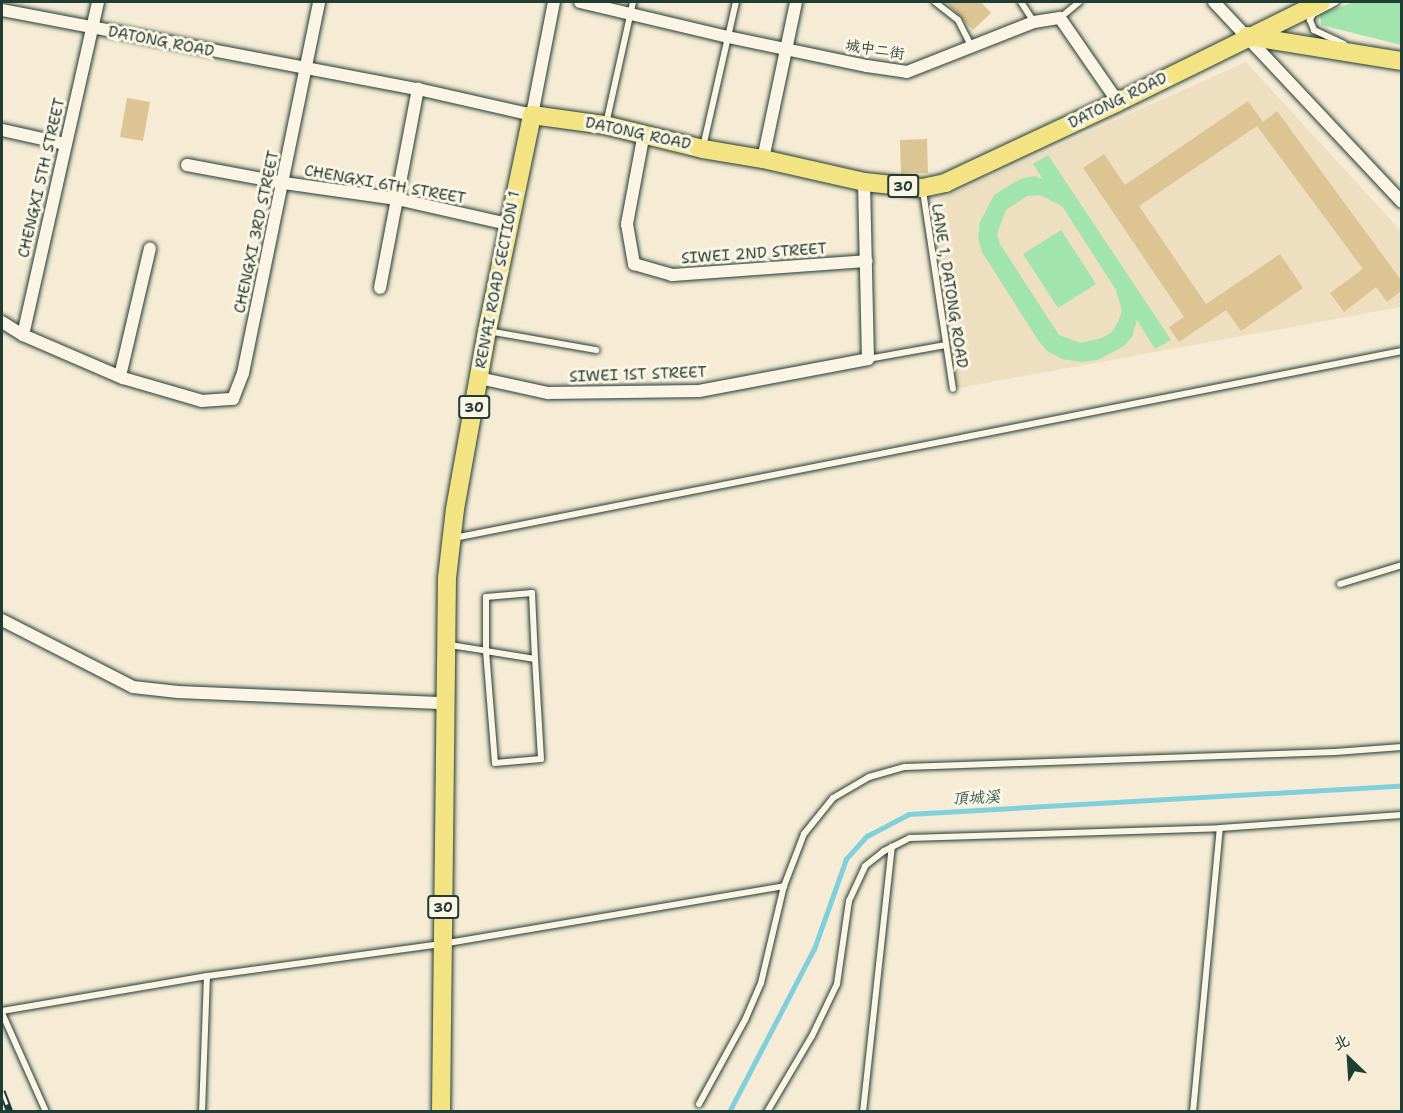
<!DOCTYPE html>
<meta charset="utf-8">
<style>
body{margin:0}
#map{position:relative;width:1403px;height:1113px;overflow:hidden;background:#f6ebd5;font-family:"Shantell Sans","LXGW WenKai TC",sans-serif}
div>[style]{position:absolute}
.built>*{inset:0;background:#eedfc1}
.green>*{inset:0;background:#a1e4ae}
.stream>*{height:4.5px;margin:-2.25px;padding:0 2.25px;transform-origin:2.25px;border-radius:2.25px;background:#80d0dc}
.building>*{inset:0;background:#ddc493}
.roads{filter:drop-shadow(0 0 2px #1f3d34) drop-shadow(0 0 2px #1f3d34)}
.lane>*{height:6px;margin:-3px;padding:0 3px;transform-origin:3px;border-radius:3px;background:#fcf5e5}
.street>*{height:12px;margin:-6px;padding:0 6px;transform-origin:6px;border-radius:6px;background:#fcf5e5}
.primary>*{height:18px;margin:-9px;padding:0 9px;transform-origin:9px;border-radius:9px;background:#f4e382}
.rail>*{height:7px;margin-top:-3.5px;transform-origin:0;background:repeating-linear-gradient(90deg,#fcf5e5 0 14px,#1f3d34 0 28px);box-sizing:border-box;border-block:2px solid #1f3d34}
span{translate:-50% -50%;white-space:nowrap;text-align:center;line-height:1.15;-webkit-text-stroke:6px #fcf5e5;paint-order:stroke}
.shield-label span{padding:2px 4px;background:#fcf5e5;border:2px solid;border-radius:4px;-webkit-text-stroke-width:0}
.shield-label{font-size:14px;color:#1f3d34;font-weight:700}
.street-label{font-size:15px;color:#1f3d34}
.water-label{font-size:16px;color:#325a56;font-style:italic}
.frame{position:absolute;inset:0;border:3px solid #1f3d34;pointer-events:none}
.north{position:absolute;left:1319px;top:1029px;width:60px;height:60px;-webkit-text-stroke:4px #fcf5e5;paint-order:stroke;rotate:335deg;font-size:16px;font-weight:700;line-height:24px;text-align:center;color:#1f3d34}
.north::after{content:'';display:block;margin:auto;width:21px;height:27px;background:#1f3d34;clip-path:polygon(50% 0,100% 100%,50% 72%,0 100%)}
</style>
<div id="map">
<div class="built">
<i style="clip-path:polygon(1246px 62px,1401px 231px,1401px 307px,953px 389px,927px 205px)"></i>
</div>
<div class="green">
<i style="clip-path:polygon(1354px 2px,1401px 2px,1401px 45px,1321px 25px,1320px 14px)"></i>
<i style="clip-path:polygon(evenodd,1048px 155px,1171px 340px,1155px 349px,1137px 320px,1132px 337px,1124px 346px,1098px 360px,1081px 362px,1062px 359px,1047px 351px,1038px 340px,982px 252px,978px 238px,980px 222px,994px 195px,1020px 179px,1034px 176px,1043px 179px,1033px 164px,1048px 155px,1040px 195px,1062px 206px,1116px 290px,1122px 311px,1118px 322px,1112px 332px,1102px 338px,1081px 343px,1059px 335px,1000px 244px,997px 234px,1006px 210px,1027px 196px,1040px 195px)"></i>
<i style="clip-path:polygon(1061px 230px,1096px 284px,1058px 308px,1023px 254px)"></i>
</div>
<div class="stream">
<i style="left:729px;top:1112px;width:184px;rotate:-62.5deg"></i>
<i style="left:814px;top:949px;width:96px;rotate:-70.4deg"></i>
<i style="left:846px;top:859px;width:31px;rotate:-48deg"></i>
<i style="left:867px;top:836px;width:47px;rotate:-27.6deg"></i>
<i style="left:909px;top:814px;width:494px;rotate:-3.3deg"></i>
</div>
<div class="building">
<i style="clip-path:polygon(946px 2px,981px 2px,991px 13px,973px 30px)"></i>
<i style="clip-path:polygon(127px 98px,150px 102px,143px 141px,120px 137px)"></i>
<i style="clip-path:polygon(1248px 101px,1263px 122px,1277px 111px,1401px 280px,1401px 291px,1387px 302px,1376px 287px,1344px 312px,1330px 293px,1363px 269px,1257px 126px,1139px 206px,1206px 304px,1280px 254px,1303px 288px,1241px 331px,1226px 310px,1179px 342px,1169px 327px,1184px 317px,1083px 168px,1104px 154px,1125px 185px)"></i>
<i style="clip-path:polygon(927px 139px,928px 173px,901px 174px,900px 140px)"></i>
</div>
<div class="roads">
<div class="lane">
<i style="left:935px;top:2px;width:29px;rotate:38deg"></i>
<i style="left:958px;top:20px;width:31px;rotate:63deg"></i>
<i style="left:1021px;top:2px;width:24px;rotate:57deg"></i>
<i style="left:1336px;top:2px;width:26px;rotate:152deg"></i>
<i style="left:1313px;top:14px;width:7px;rotate:117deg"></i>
<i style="left:1310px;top:20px;width:11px;rotate:68deg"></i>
<i style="left:1314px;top:30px;width:33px;rotate:25deg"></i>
<i style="left:1060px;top:18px;width:25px;rotate:-40deg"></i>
<i style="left:606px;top:124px;width:125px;rotate:-77.5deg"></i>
<i style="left:703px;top:147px;width:149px;rotate:-77.2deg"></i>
<i style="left:923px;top:191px;width:200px;rotate:81.4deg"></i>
<i style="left:488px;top:331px;width:110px;rotate:10deg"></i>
<i style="left:868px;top:359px;width:79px;rotate:-10.2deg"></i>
<i style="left:454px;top:538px;width:966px;rotate:-11.16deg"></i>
<i style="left:1340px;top:584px;width:65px;rotate:-17deg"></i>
<i style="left:450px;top:645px;width:36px;rotate:9deg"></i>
<i style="left:486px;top:651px;width:112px;rotate:85.4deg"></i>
<i style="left:495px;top:763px;width:46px;rotate:-5deg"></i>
<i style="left:541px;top:759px;width:100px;rotate:-93.4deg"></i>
<i style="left:535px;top:659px;width:50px;rotate:-170.7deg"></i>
<i style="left:486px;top:651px;width:54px;rotate:-90deg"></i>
<i style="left:486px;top:597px;width:46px;rotate:-5deg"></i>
<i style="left:532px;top:593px;width:66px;rotate:87.4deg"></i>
<i style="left:2px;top:1011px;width:208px;rotate:-9.7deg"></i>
<i style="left:2px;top:1013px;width:108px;rotate:66deg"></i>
<i style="left:699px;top:1104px;width:96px;rotate:-61.3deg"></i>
<i style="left:745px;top:1020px;width:40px;rotate:-66.6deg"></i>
<i style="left:761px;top:983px;width:100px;rotate:-76.7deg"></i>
<i style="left:784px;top:886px;width:56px;rotate:-69deg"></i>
<i style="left:804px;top:834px;width:46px;rotate:-51.1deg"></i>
<i style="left:833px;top:798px;width:42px;rotate:-30.3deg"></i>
<i style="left:869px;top:777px;width:37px;rotate:-16deg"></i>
<i style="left:905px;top:767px;width:430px;rotate:-2deg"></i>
<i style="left:1335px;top:752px;width:67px;rotate:-4.3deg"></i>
<i style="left:202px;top:1112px;width:136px;rotate:-87.9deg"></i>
<i style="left:207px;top:976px;width:237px;rotate:-7.8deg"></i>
<i style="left:442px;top:944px;width:347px;rotate:-9.6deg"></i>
<i style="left:767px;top:1112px;width:88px;rotate:-59.4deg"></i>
<i style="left:812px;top:1036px;width:58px;rotate:-64.3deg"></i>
<i style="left:837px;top:984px;width:84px;rotate:-81.8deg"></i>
<i style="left:849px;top:901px;width:38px;rotate:-65deg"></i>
<i style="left:865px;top:866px;width:24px;rotate:-38deg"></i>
<i style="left:884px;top:851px;width:29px;rotate:-27deg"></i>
<i style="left:910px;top:838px;width:310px;rotate:-1.8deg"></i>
<i style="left:1220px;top:828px;width:182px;rotate:-4.1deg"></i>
<i style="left:863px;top:1112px;width:267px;rotate:-83.8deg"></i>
<i style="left:1193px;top:1112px;width:285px;rotate:-84.6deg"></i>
</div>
<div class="street">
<i style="left:580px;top:2px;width:152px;rotate:13.3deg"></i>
<i style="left:728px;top:37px;width:142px;rotate:11.8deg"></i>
<i style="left:867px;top:66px;width:40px;rotate:8.5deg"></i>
<i style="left:907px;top:72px;width:136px;rotate:-21.5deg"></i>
<i style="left:1034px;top:22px;width:26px;rotate:-9deg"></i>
<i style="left:1060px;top:18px;width:102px;rotate:55.4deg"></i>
<i style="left:1214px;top:2px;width:274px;rotate:46.8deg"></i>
<i style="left:2px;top:10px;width:423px;rotate:10.8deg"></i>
<i style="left:418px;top:89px;width:117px;rotate:12.8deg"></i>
<i style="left:532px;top:115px;width:115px;rotate:-79deg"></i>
<i style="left:2px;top:130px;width:65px;rotate:12.5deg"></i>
<i style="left:644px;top:133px;width:93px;rotate:100.6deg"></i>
<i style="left:627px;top:224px;width:41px;rotate:80.1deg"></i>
<i style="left:634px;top:264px;width:40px;rotate:16deg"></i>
<i style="left:672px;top:275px;width:195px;rotate:-4.1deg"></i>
<i style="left:763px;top:159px;width:160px;rotate:-78.1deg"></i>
<i style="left:187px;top:165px;width:99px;rotate:10.5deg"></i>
<i style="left:284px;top:183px;width:114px;rotate:8.1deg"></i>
<i style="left:397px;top:199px;width:114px;rotate:12.7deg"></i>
<i style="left:380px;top:288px;width:203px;rotate:-79.2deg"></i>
<i style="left:2px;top:322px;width:25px;rotate:32deg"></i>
<i style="left:23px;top:335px;width:109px;rotate:23.3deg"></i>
<i style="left:123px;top:378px;width:82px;rotate:16.2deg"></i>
<i style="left:202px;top:401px;width:31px;rotate:-4deg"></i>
<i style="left:233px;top:399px;width:28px;rotate:-69deg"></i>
<i style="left:243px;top:373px;width:379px;rotate:-78.4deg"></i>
<i style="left:23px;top:335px;width:341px;rotate:-77.3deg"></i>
<i style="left:120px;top:376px;width:131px;rotate:-76.8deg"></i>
<i style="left:479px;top:378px;width:71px;rotate:12.3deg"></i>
<i style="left:548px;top:393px;width:151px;rotate:-0.8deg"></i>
<i style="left:699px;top:391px;width:172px;rotate:-10.7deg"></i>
<i style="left:868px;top:359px;width:177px;rotate:-91.3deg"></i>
<i style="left:2px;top:620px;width:147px;rotate:27.1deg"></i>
<i style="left:133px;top:687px;width:45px;rotate:6.3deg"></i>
<i style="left:178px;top:692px;width:267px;rotate:2.4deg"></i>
</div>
<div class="primary">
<i style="left:1247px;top:36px;width:157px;rotate:9.2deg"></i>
<i style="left:441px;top:1112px;width:534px;rotate:-89.36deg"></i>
<i style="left:447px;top:578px;width:69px;rotate:-83.4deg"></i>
<i style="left:455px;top:509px;width:181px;rotate:-79.8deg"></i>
<i style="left:487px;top:331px;width:221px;rotate:-78.2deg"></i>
<i style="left:532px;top:115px;width:74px;rotate:7.8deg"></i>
<i style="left:605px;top:125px;width:101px;rotate:13.8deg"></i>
<i style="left:703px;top:149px;width:61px;rotate:9.5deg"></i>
<i style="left:763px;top:159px;width:104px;rotate:12.8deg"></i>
<i style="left:864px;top:182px;width:58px;rotate:5.9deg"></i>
<i style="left:922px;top:188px;width:24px;rotate:-12deg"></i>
<i style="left:945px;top:183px;width:191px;rotate:-25.1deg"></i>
<i style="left:1118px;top:102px;width:226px;rotate:-26.2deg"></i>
</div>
</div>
<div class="rail">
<i style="left:2px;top:1091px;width:22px;rotate:69deg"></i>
</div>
<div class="shield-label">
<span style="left:903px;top:186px">30</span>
<span style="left:474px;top:407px">30</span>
<span style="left:443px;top:907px">30</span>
</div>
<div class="street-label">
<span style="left:161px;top:42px;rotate:11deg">DATONG ROAD</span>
<span style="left:875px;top:50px;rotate:9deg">城中二街</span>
<span style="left:1118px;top:101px;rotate:-26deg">DATONG ROAD</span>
<span style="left:638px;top:134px;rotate:12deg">DATONG ROAD</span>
<span style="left:42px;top:178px;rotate:-77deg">CHENGXI 5TH STREET</span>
<span style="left:385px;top:185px;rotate:10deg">CHENGXI 6TH STREET</span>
<span style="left:257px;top:232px;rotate:-78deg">CHENGXI 3RD STREET</span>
<span style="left:754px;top:254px;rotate:-4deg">SIWEI 2ND STREET</span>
<span style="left:498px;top:280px;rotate:-79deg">REN'AI ROAD SECTION 1</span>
<span style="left:949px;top:286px;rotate:81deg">LANE 1, DATONG ROAD</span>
<span style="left:638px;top:375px;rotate:-2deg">SIWEI 1ST STREET</span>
</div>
<div class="water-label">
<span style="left:976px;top:798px;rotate:-3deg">頂城溪</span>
</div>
<div class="frame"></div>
<div class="north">北</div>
</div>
